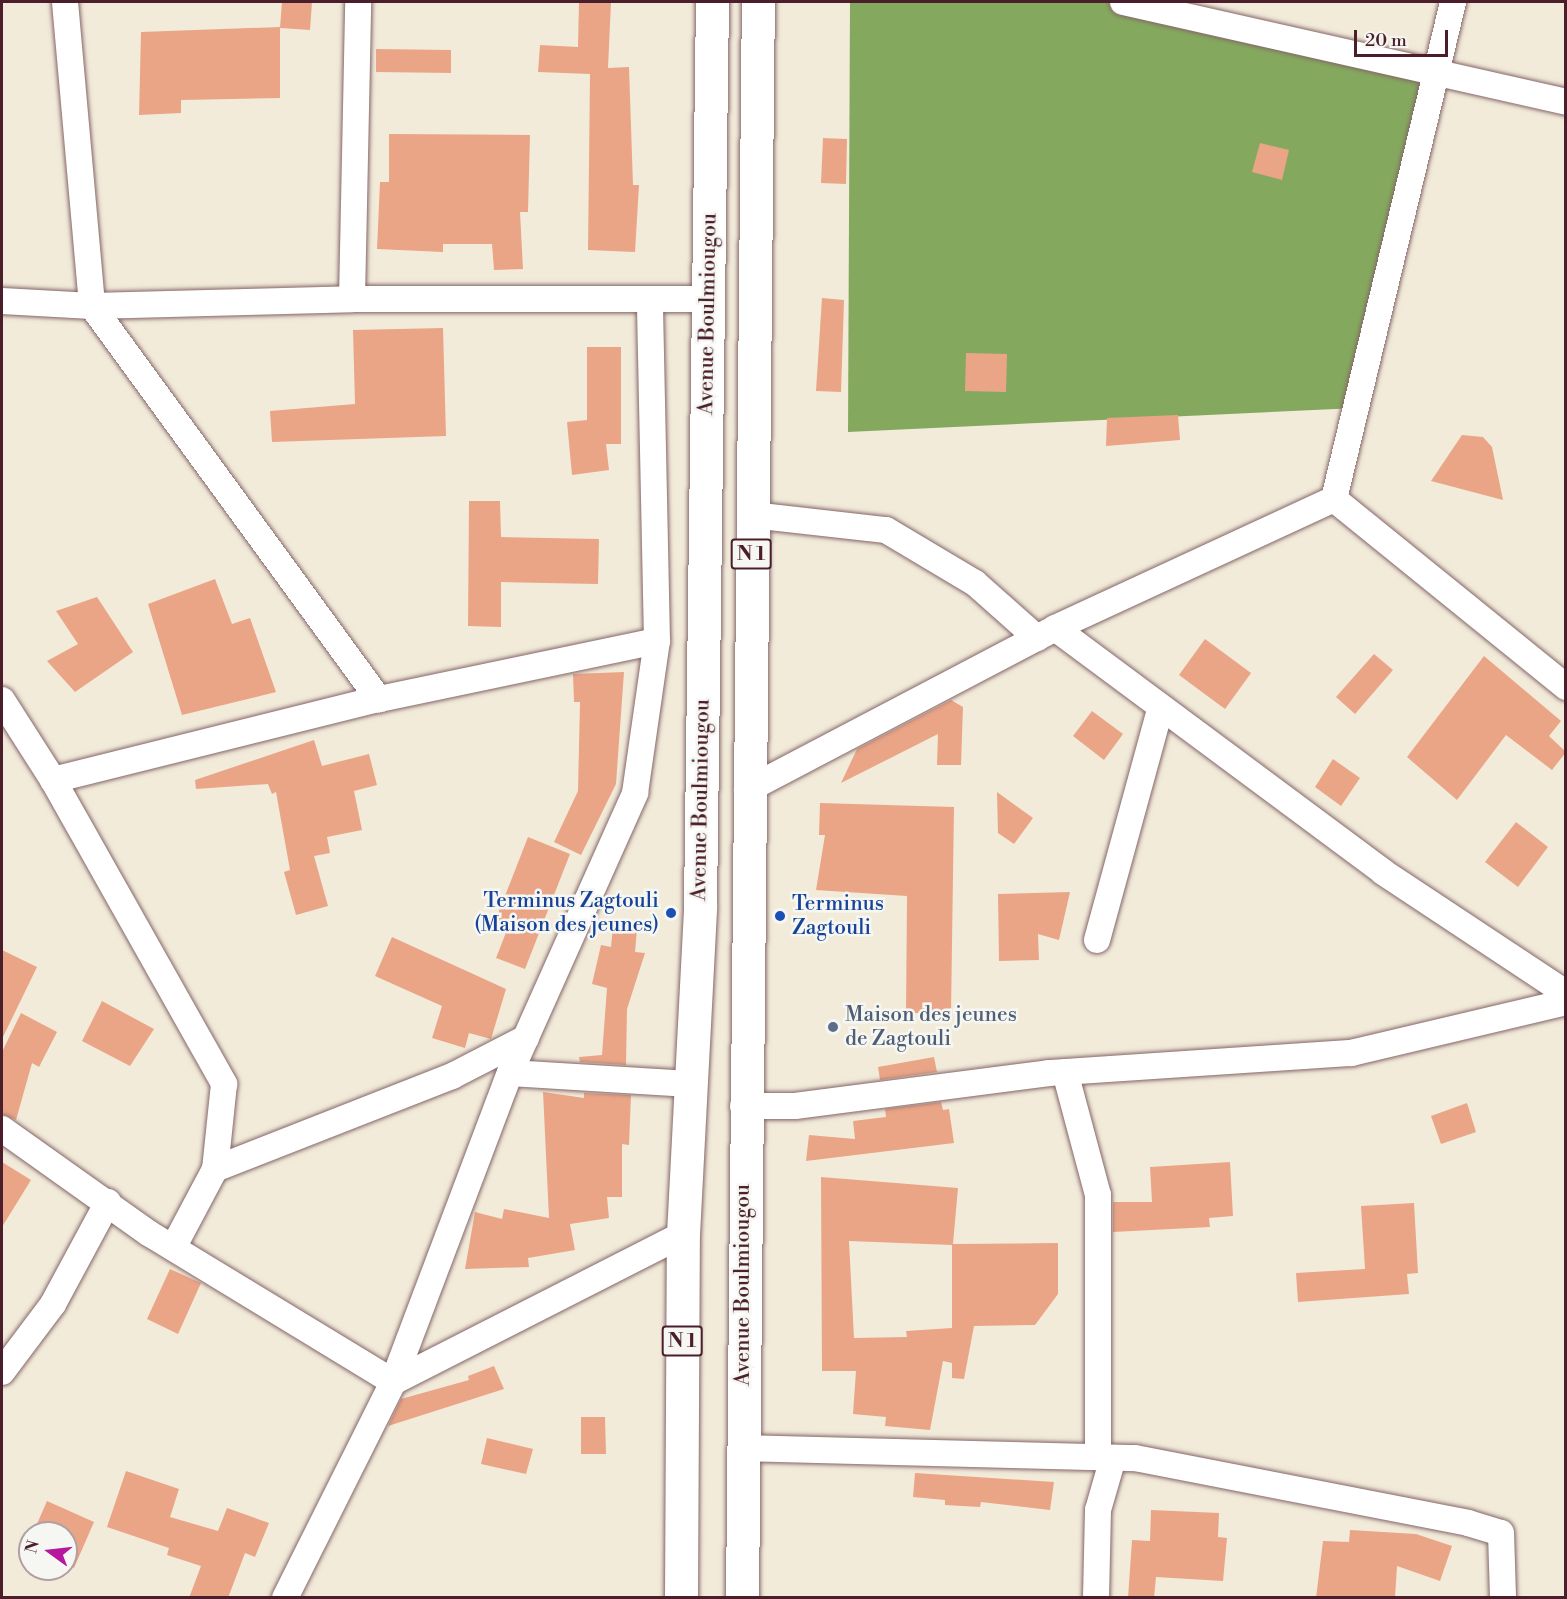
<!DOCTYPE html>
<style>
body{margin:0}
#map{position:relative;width:1567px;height:1599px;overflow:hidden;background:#f2ebda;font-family:"Libre Bodoni",serif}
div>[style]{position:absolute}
.forest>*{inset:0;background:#84a95e}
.building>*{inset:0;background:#eaa587}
.roads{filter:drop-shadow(0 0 2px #856668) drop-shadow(0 0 2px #856668)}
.minor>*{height:26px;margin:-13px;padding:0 13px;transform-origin:13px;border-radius:13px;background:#fff}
.trunk>*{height:33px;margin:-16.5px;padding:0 16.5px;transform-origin:16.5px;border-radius:16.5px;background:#fff}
.dots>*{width:16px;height:16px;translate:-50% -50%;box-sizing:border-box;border:3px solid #f6f6f2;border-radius:50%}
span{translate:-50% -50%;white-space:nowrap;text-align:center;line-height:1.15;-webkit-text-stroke:5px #f6f6f2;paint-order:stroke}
.shield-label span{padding:2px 4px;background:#f6f6f2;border:2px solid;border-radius:4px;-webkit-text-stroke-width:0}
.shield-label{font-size:20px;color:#4a1f2b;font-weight:700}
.street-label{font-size:21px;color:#4a1f2b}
.transit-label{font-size:21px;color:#164399}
.right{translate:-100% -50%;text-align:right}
.left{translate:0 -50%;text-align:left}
.service-label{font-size:21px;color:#4e5e75}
.frame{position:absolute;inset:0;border:3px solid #4a1f2b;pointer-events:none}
.north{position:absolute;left:18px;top:1521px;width:60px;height:60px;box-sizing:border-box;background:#f6f6f2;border:2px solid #b1a0a2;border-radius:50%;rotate:285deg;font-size:16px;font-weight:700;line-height:24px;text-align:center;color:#4a1f2b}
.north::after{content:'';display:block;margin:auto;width:21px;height:27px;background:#b5179e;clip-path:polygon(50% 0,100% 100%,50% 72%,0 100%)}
.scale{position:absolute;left:1354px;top:30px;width:94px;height:27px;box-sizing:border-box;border:3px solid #4a1f2b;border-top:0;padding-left:8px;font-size:18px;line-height:21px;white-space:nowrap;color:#4a1f2b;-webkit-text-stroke:4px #f6f6f2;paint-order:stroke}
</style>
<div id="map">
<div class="forest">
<i style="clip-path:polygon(850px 2px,1123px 2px,1434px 72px,1357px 408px,848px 432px)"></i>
</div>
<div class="building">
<i style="clip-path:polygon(282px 2px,312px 2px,310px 30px,280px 28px)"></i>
<i style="clip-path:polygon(579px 2px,611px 2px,608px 68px,629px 67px,633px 185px,639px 185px,635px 252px,588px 250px,590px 74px,538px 72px,540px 45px,578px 47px)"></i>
<i style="clip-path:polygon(280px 27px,280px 98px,181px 100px,181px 113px,139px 115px,141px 32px)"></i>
<i style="clip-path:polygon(376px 49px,451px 50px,451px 73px,376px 72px)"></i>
<i style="clip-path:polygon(389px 134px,530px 135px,528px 212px,520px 212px,523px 269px,494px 270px,492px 244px,443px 244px,443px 252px,377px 249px,380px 182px,389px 182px)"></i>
<i style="clip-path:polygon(823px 138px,847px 139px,846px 184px,821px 183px)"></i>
<i style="clip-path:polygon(1260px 143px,1289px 150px,1282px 180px,1252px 172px)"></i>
<i style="clip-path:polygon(822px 298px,844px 300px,841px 392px,816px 391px)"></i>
<i style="clip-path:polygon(443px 328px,446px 436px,272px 442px,270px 411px,355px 404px,353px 330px)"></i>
<i style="clip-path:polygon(587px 347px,621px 347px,621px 444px,606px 444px,609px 470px,572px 475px,567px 422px,587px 420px)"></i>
<i style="clip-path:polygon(966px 353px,1007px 354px,1006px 392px,965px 391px)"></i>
<i style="clip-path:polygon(1178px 415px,1180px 440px,1106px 446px,1107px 418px)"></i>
<i style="clip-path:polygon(1462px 435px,1483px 437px,1492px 447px,1503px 500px,1431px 481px)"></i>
<i style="clip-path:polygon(469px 501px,500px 501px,501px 537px,599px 539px,598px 584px,501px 582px,501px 627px,468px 626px)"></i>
<i style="clip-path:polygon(215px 579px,232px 624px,250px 618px,276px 692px,182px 715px,148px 604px)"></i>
<i style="clip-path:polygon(97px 597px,133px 652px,75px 692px,47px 661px,78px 644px,56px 611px)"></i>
<i style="clip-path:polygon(1205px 639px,1251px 673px,1225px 709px,1179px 675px)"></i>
<i style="clip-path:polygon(1374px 654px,1393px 670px,1355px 714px,1336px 697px)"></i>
<i style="clip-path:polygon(1484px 656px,1561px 721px,1549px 736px,1566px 752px,1552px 770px,1506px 735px,1457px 800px,1407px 757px)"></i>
<i style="clip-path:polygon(624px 672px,616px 784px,581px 855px,554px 842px,578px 791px,580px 702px,574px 702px,573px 674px)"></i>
<i style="clip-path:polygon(951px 700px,963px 707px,961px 765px,937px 765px,938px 734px,841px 783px,857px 749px)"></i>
<i style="clip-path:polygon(1092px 711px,1123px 734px,1104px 760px,1073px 736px)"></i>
<i style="clip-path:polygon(314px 740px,322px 766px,369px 754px,377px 785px,354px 791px,362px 830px,327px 837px,330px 853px,314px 856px,328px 906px,296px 915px,284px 872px,290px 870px,276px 792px,272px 794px,268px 784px,196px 789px,195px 780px)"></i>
<i style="clip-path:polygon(1333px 759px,1360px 778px,1341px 806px,1315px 787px)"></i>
<i style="clip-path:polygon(997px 792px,1033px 818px,1014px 844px,998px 833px)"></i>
<i style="clip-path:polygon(820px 803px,954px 807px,951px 1013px,906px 1013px,907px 896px,816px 890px,825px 835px,819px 835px)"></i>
<i style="clip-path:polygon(1516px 822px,1548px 847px,1518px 887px,1485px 862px)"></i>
<i style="clip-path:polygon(528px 837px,570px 854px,525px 969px,496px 958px,507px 930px,494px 924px)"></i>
<i style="clip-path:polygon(1070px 892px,1059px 940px,1038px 934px,1039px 960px,999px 961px,998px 894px)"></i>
<i style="clip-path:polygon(613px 926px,637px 929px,635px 952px,645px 953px,627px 1009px,626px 1065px,580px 1062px,579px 1057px,602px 1055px,607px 988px,592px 984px,601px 945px,611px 947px)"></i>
<i style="clip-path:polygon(392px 937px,506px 989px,491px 1039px,469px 1033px,465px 1048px,432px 1038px,442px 1006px,375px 976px)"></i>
<i style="clip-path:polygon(2px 950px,37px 967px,2px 1039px)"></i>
<i style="clip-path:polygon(102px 1001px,154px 1029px,130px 1066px,82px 1041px)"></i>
<i style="clip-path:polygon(21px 1013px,57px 1032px,39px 1067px,32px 1063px,16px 1120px,2px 1114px,2px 1052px)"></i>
<i style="clip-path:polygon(934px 1057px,937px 1072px,880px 1080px,878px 1067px)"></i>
<i style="clip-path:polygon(543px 1092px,584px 1098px,584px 1093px,631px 1095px,629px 1145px,622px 1144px,622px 1197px,607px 1197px,609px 1218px,570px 1224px,575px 1250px,528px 1258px,529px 1267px,465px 1269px,475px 1212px,502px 1219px,504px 1209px,549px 1218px)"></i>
<i style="clip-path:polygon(941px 1102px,943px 1110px,949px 1109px,954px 1143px,806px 1161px,809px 1135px,855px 1139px,853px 1121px,886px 1117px,885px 1109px)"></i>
<i style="clip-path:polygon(1467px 1103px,1476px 1132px,1441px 1144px,1431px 1116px)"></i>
<i style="clip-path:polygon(2px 1162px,31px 1180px,2px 1227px)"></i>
<i style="clip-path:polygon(1230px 1162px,1233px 1216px,1209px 1218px,1210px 1227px,1113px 1232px,1113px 1202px,1152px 1202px,1150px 1167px)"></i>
<i style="clip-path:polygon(evenodd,821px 1177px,958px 1188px,953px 1244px,1058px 1243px,1058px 1294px,1035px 1325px,974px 1326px,964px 1379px,952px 1378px,952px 1363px,943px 1361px,930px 1430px,885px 1426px,886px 1417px,853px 1414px,856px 1371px,822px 1371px,821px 1177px,849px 1241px,952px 1245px,952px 1328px,906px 1331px,907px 1337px,854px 1338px,849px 1241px)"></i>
<i style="clip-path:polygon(1414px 1203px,1418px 1273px,1407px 1274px,1409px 1294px,1298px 1302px,1296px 1273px,1365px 1269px,1361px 1206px)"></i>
<i style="clip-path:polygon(170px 1269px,201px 1283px,178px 1334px,147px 1319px)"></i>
<i style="clip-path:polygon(494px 1366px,504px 1389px,388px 1426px,401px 1399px,469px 1380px,468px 1376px)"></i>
<i style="clip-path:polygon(581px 1417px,605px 1417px,606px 1454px,581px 1454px)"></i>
<i style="clip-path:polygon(487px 1438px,533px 1449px,526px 1474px,481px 1464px)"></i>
<i style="clip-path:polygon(126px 1471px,179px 1489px,170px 1517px,218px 1531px,227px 1508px,269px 1523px,255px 1557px,245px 1553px,228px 1598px,189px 1598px,201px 1566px,167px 1555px,169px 1548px,107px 1527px)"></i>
<i style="clip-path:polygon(915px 1473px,1054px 1482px,1050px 1510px,981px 1502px,980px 1507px,945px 1505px,945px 1500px,913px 1497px)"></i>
<i style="clip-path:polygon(47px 1501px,94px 1522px,74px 1568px,66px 1564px,66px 1533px,33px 1533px)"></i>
<i style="clip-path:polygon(1151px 1510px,1219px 1513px,1218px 1537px,1227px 1538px,1223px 1581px,1156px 1577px,1154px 1598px,1128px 1598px,1132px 1540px,1150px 1541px)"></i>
<i style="clip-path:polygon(1350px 1530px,1416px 1534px,1452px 1546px,1440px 1581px,1397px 1566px,1395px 1598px,1316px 1598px,1323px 1541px,1349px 1542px)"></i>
</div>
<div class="roads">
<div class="minor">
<i style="left:65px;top:2px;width:305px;rotate:84.9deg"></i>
<i style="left:92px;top:306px;width:487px;rotate:53.9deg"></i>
<i style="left:1123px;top:2px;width:454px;rotate:12.7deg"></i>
<i style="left:352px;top:299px;width:297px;rotate:-88.8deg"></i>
<i style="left:2px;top:301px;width:90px;rotate:3.2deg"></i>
<i style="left:92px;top:306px;width:260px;rotate:-1.5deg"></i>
<i style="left:352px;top:299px;width:357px"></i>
<i style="left:1334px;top:499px;width:511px;rotate:-76.53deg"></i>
<i style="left:752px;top:515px;width:135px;rotate:6.4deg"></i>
<i style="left:886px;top:530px;width:104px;rotate:30.8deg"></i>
<i style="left:975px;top:583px;width:83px;rotate:41.6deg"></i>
<i style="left:1055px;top:628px;width:409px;rotate:36.6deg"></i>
<i style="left:1383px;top:872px;width:219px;rotate:33.5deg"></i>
<i style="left:2px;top:700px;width:95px;rotate:57.5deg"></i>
<i style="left:53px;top:780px;width:349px;rotate:60.6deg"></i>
<i style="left:224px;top:1084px;width:85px;rotate:96deg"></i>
<i style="left:215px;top:1169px;width:89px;rotate:118deg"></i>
<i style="left:53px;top:780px;width:336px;rotate:-14deg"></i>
<i style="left:379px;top:699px;width:284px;rotate:-11.8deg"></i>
<i style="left:747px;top:790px;width:348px;rotate:-27.7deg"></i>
<i style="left:1055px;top:628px;width:307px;rotate:-24.8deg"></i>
<i style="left:1334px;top:499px;width:299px;rotate:39deg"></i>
<i style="left:1097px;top:940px;width:239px;rotate:-74.7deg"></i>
<i style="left:1065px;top:1072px;width:127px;rotate:75deg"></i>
<i style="left:1098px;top:1195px;width:262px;rotate:90deg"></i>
<i style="left:510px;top:1073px;width:180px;rotate:3.5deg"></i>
<i style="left:743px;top:1106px;width:52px"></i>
<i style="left:795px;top:1106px;width:256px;rotate:-7.4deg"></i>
<i style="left:1049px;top:1073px;width:303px;rotate:-3.8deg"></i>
<i style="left:1351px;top:1053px;width:221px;rotate:-13.3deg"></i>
<i style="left:2px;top:1129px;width:181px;rotate:35.4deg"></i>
<i style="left:150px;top:1234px;width:285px;rotate:31.3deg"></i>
<i style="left:393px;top:1382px;width:330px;rotate:-69.3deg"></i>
<i style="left:510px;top:1073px;width:307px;rotate:-65.9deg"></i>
<i style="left:635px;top:793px;width:154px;rotate:-81.8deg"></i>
<i style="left:657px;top:641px;width:341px;rotate:-91.2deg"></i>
<i style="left:215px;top:1169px;width:255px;rotate:-21.4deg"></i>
<i style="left:452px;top:1076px;width:83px;rotate:-27.2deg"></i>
<i style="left:2px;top:1372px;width:85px;rotate:-53.1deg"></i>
<i style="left:53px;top:1304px;width:116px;rotate:-61.7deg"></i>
<i style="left:743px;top:1448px;width:392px;rotate:1.5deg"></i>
<i style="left:1135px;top:1458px;width:339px;rotate:11deg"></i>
<i style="left:1468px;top:1523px;width:34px;rotate:17deg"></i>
<i style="left:1501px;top:1533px;width:65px;rotate:88.2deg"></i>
<i style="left:285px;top:1598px;width:241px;rotate:-63.4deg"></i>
<i style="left:393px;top:1382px;width:326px;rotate:-27deg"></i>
<i style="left:1096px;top:1598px;width:88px;rotate:-88.7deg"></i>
<i style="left:1098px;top:1510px;width:54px;rotate:-73.9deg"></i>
</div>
<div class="trunk">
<i style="left:681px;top:1598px;width:364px;rotate:-89.7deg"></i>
<i style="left:683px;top:1234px;width:329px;rotate:-87deg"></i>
<i style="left:700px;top:905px;width:903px;rotate:-89.24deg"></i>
<i style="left:742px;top:1598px;width:1596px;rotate:-89.43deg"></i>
</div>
</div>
<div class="dots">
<i style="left:671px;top:913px;background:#1a4fb4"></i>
<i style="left:780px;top:916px;background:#1a4fb4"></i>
<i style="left:833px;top:1027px;background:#5c6f8a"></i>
</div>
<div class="shield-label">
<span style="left:751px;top:554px">N 1</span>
<span style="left:682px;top:1341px">N 1</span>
</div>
<div class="street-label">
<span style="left:708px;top:314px;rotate:-89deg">Avenue Boulmiougou</span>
<span style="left:701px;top:800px;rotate:-89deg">Avenue Boulmiougou</span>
<span style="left:743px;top:1285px;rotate:-90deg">Avenue Boulmiougou</span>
</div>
<div class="transit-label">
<span class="right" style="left:659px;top:913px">Terminus Zagtouli<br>(Maison des jeunes)</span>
<span class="left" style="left:792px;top:916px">Terminus<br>Zagtouli</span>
</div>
<div class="service-label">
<span class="left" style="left:845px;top:1027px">Maison des jeunes<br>de Zagtouli</span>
</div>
<div class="frame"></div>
<div class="north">N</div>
<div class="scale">20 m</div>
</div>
